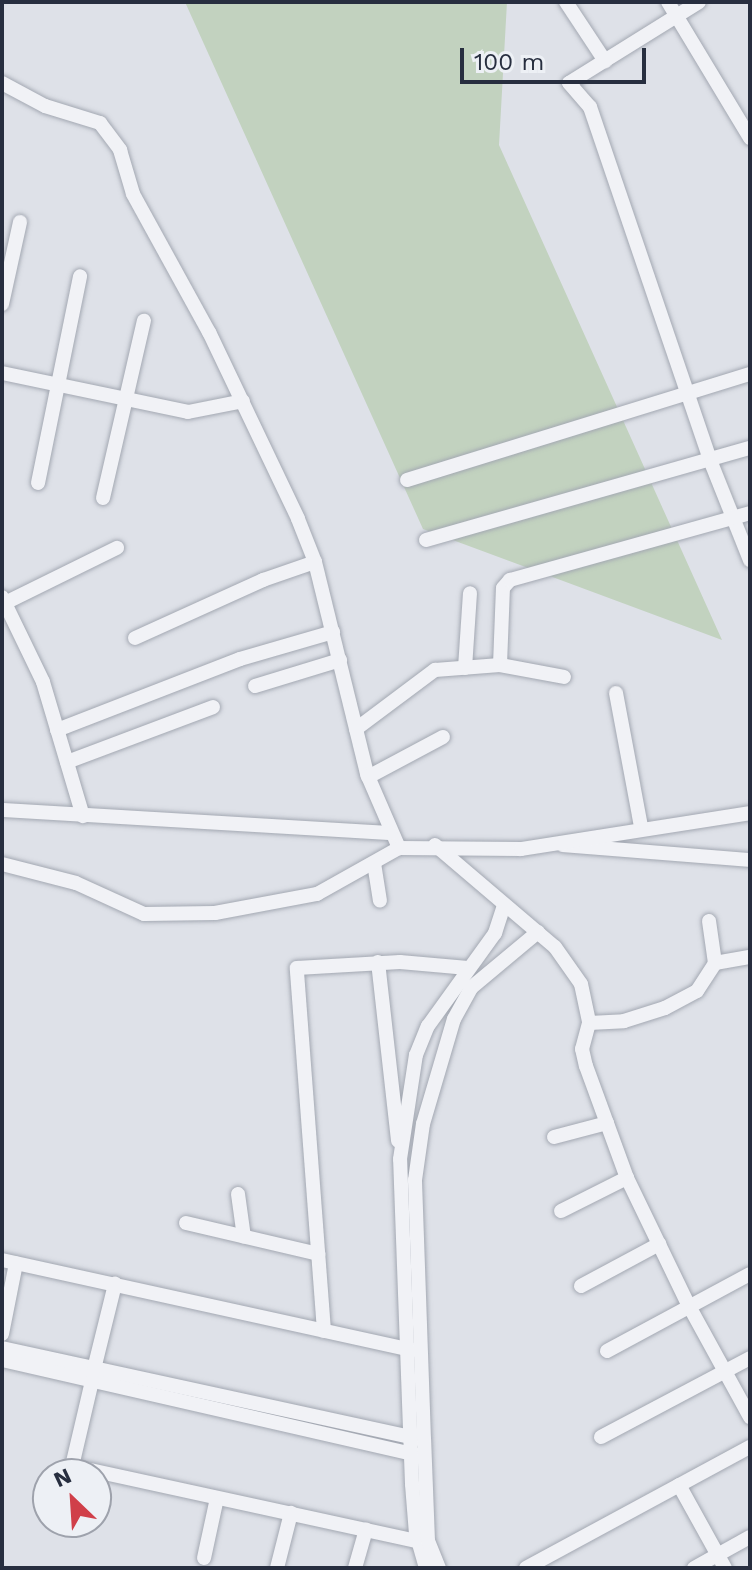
<!DOCTYPE html>
<style>
body{margin:0}
#map{position:relative;width:752px;height:1570px;overflow:hidden;background:#dee1e8;font-family:"Work Sans",sans-serif}
div>[style]{position:absolute}
.green>*{inset:0;background:#c2d2bf}
.roads{filter:drop-shadow(0 0 2px #a3a8b2) drop-shadow(0 0 2px #a3a8b2)}
.minor>*{height:14px;margin:-7px;padding:0 7px;transform-origin:7px;border-radius:7px;background:#f1f2f6}
span{translate:-50% -50%;white-space:nowrap;text-align:center;line-height:1.15;-webkit-text-stroke:7px #edf0f5;paint-order:stroke}
.frame{position:absolute;inset:0;border:4px solid #272e3f;pointer-events:none}
.north{position:absolute;left:32px;top:1458px;width:80px;height:80px;box-sizing:border-box;background:#edf0f5;border:2px solid #9ea2ac;border-radius:50%;rotate:335deg;font-size:22px;font-weight:700;line-height:32px;text-align:center;color:#272e3f}
.north::after{content:'';display:block;margin:auto;width:28px;height:36px;background:#d03f49;clip-path:polygon(50% 0,100% 100%,50% 72%,0 100%)}
.scale{position:absolute;left:460px;top:48px;width:186px;height:36px;box-sizing:border-box;border:4px solid #272e3f;border-top:0;padding-left:10px;font-size:24px;line-height:28px;white-space:nowrap;color:#272e3f;-webkit-text-stroke:6px #edf0f5;paint-order:stroke}
</style>
<div id="map">
<div class="green">
<i style="clip-path:polygon(185px 2px,507px 2px,499px 145px,722px 640px,423px 529px)"></i>
</div>
<div class="roads">
<div class="minor">
<i style="left:566px;top:2px;width:71px;rotate:56.5deg"></i>
<i style="left:668px;top:2px;width:159px;rotate:58.9deg"></i>
<i style="left:699px;top:2px;width:153px;rotate:148.1deg"></i>
<i style="left:569px;top:83px;width:32px;rotate:49deg"></i>
<i style="left:590px;top:107px;width:373px;rotate:71.2deg"></i>
<i style="left:710px;top:460px;width:108px;rotate:68.2deg"></i>
<i style="left:2px;top:83px;width:49px;rotate:28.1deg"></i>
<i style="left:45px;top:106px;width:58px;rotate:17.2deg"></i>
<i style="left:100px;top:123px;width:34px;rotate:53deg"></i>
<i style="left:120px;top:150px;width:46px;rotate:73.5deg"></i>
<i style="left:133px;top:194px;width:158px;rotate:61.2deg"></i>
<i style="left:209px;top:332px;width:207px;rotate:64.5deg"></i>
<i style="left:298px;top:519px;width:46px;rotate:68.4deg"></i>
<i style="left:315px;top:562px;width:218px;rotate:76.2deg"></i>
<i style="left:367px;top:774px;width:81px;rotate:66.6deg"></i>
<i style="left:2px;top:304px;width:84px;rotate:-77.6deg"></i>
<i style="left:2px;top:373px;width:190px;rotate:11.8deg"></i>
<i style="left:188px;top:412px;width:56px;rotate:-11.3deg"></i>
<i style="left:407px;top:480px;width:359px;rotate:-17.2deg"></i>
<i style="left:38px;top:483px;width:211px;rotate:-78.5deg"></i>
<i style="left:103px;top:498px;width:182px;rotate:-77deg"></i>
<i style="left:426px;top:540px;width:337px;rotate:-15.9deg"></i>
<i style="left:2px;top:597px;width:94px;rotate:64.2deg"></i>
<i style="left:43px;top:682px;width:140px;rotate:73.4deg"></i>
<i style="left:5px;top:603px;width:125px;rotate:-26.2deg"></i>
<i style="left:135px;top:638px;width:141px;rotate:-24.4deg"></i>
<i style="left:263px;top:580px;width:55px;rotate:-19.1deg"></i>
<i style="left:500px;top:665px;width:77px;rotate:-87.8deg"></i>
<i style="left:503px;top:588px;width:11px;rotate:-49deg"></i>
<i style="left:510px;top:580px;width:249px;rotate:-15.6deg"></i>
<i style="left:465px;top:668px;width:75px;rotate:-86.2deg"></i>
<i style="left:255px;top:686px;width:89px;rotate:-17deg"></i>
<i style="left:616px;top:693px;width:135px;rotate:79.4deg"></i>
<i style="left:356px;top:729px;width:99px;rotate:-36.8deg"></i>
<i style="left:435px;top:670px;width:65px;rotate:-4.4deg"></i>
<i style="left:500px;top:665px;width:65px;rotate:10.6deg"></i>
<i style="left:57px;top:730px;width:196px;rotate:-21.2deg"></i>
<i style="left:240px;top:659px;width:97px;rotate:-16.2deg"></i>
<i style="left:67px;top:762px;width:156px;rotate:-20.6deg"></i>
<i style="left:368px;top:777px;width:85px;rotate:-28.1deg"></i>
<i style="left:2px;top:810px;width:389px;rotate:3.4deg"></i>
<i style="left:435px;top:845px;width:157px;rotate:40.4deg"></i>
<i style="left:555px;top:947px;width:45px;rotate:54.9deg"></i>
<i style="left:581px;top:984px;width:40px;rotate:78deg"></i>
<i style="left:589px;top:1023px;width:27px;rotate:105deg"></i>
<i style="left:582px;top:1049px;width:17px;rotate:77deg"></i>
<i style="left:586px;top:1066px;width:119px;rotate:69.9deg"></i>
<i style="left:627px;top:1178px;width:142px;rotate:64.2deg"></i>
<i style="left:689px;top:1306px;width:127px;rotate:61.2deg"></i>
<i style="left:563px;top:845px;width:188px;rotate:4.6deg"></i>
<i style="left:374px;top:863px;width:38px;rotate:81deg"></i>
<i style="left:2px;top:864px;width:76px;rotate:14.4deg"></i>
<i style="left:76px;top:883px;width:75px;rotate:24.5deg"></i>
<i style="left:144px;top:914px;width:71px;rotate:-0.8deg"></i>
<i style="left:215px;top:913px;width:104px;rotate:-10.6deg"></i>
<i style="left:317px;top:894px;width:94px;rotate:-29.3deg"></i>
<i style="left:399px;top:848px;width:122px;rotate:0.5deg"></i>
<i style="left:521px;top:849px;width:232px;rotate:-8.9deg"></i>
<i style="left:709px;top:921px;width:42px;rotate:81.9deg"></i>
<i style="left:715px;top:963px;width:36px;rotate:-10deg"></i>
<i style="left:378px;top:962px;width:180px;rotate:83.6deg"></i>
<i style="left:589px;top:1023px;width:35px;rotate:-3deg"></i>
<i style="left:624px;top:1021px;width:43px;rotate:-17.6deg"></i>
<i style="left:665px;top:1008px;width:36px;rotate:-28deg"></i>
<i style="left:697px;top:991px;width:33px;rotate:-57deg"></i>
<i style="left:554px;top:1137px;width:55px;rotate:-14.8deg"></i>
<i style="left:238px;top:1194px;width:43px;rotate:82.1deg"></i>
<i style="left:561px;top:1211px;width:74px;rotate:-26.6deg"></i>
<i style="left:186px;top:1223px;width:136px;rotate:13.2deg"></i>
<i style="left:2px;top:1260px;width:420px;rotate:12.4deg"></i>
<i style="left:581px;top:1286px;width:89px;rotate:-28.3deg"></i>
<i style="left:324px;top:1331px;width:364px;rotate:-94.3deg"></i>
<i style="left:297px;top:968px;width:103px;rotate:-3.3deg"></i>
<i style="left:400px;top:962px;width:68px;rotate:5deg"></i>
<i style="left:2px;top:1334px;width:72px;rotate:-78.8deg"></i>
<i style="left:2px;top:1348px;width:428px;rotate:12.3deg"></i>
<i style="left:607px;top:1351px;width:162px;rotate:-28.3deg"></i>
<i style="left:2px;top:1360px;width:429px;rotate:12.9deg"></i>
<i style="left:94px;top:1369px;width:88px;rotate:-76.1deg"></i>
<i style="left:92px;top:1381px;width:87px;rotate:103.2deg"></i>
<i style="left:72px;top:1466px;width:353px;rotate:12.3deg"></i>
<i style="left:601px;top:1437px;width:169px;rotate:-27.9deg"></i>
<i style="left:679px;top:1485px;width:95px;rotate:61deg"></i>
<i style="left:204px;top:1558px;width:61px;rotate:-77.8deg"></i>
<i style="left:277px;top:1568px;width:57px;rotate:-75.7deg"></i>
<i style="left:355px;top:1568px;width:40px;rotate:-74deg"></i>
<i style="left:426px;top:1568px;width:35px;rotate:-106deg"></i>
<i style="left:416px;top:1534px;width:50px;rotate:-94.6deg"></i>
<i style="left:412px;top:1484px;width:325px;rotate:-92.1deg"></i>
<i style="left:400px;top:1159px;width:105px;rotate:-81.3deg"></i>
<i style="left:416px;top:1055px;width:31px;rotate:-68deg"></i>
<i style="left:428px;top:1026px;width:115px;rotate:-54.2deg"></i>
<i style="left:495px;top:933px;width:28px;rotate:-72deg"></i>
<i style="left:439px;top:1568px;width:29px;rotate:-112deg"></i>
<i style="left:428px;top:1541px;width:102px;rotate:-92.2deg"></i>
<i style="left:424px;top:1439px;width:259px;rotate:-92deg"></i>
<i style="left:415px;top:1180px;width:57px;rotate:-81.9deg"></i>
<i style="left:423px;top:1124px;width:109px;rotate:-73.6deg"></i>
<i style="left:454px;top:1019px;width:37px;rotate:-61deg"></i>
<i style="left:472px;top:987px;width:86px;rotate:-39.8deg"></i>
<i style="left:526px;top:1568px;width:255px;rotate:-28.4deg"></i>
<i style="left:694px;top:1568px;width:64px;rotate:-29deg"></i>
</div>
</div>
<div class="frame"></div>
<div class="north">N</div>
<div class="scale">100 m</div>
</div>
